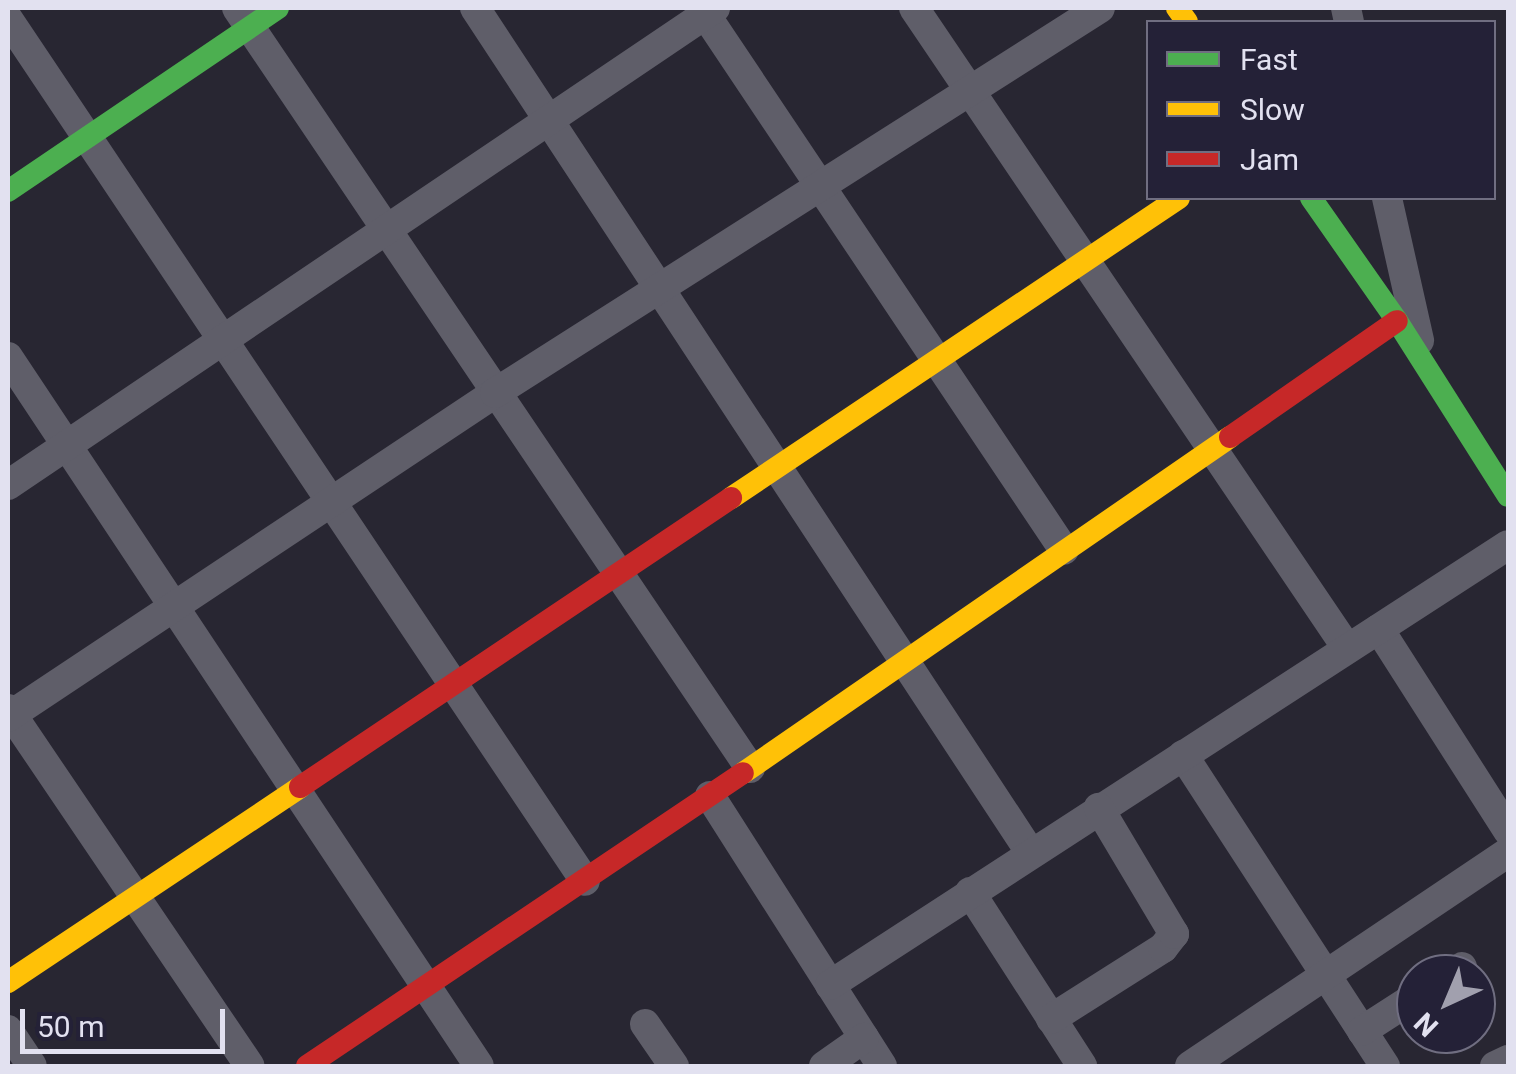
<!DOCTYPE html>
<style>
body{margin:0}
#map{position:relative;width:1516px;height:1074px;overflow:hidden;background:#282632;font-family:Roboto,sans-serif}
div>[style]{position:absolute}
.street>*{height:30px;margin:-15px;padding:0 15px;transform-origin:15px;border-radius:15px;background:#5f5e69}
.fast>*{height:22px;margin:-11px;padding:0 11px;transform-origin:11px;border-radius:11px;background:#4caf50}
.slow>*{height:22px;margin:-11px;padding:0 11px;transform-origin:11px;border-radius:11px;background:#ffc107}
.jam>*{height:22px;margin:-11px;padding:0 11px;transform-origin:11px;border-radius:11px;background:#c62828}
span{translate:-50% -50%;white-space:nowrap;text-align:center;line-height:1.15;-webkit-text-stroke:10px #242137;paint-order:stroke}
.frame{position:absolute;inset:0;border:10px solid #e2e1f0;pointer-events:none}
.legend{position:absolute;left:1146px;top:20px;width:350px;height:180px;box-sizing:border-box;background:#242137;border:2px solid #706e81;margin:0;padding:12px 18px;list-style:none;font-size:30px;color:#e2e1f0}
.legend li{display:flex;align-items:center;gap:20px;height:50px}
.legend b{width:50px;border:2px solid #706e81}
.north{position:absolute;left:1396px;top:954px;width:100px;height:100px;box-sizing:border-box;background:#242137;border:2px solid #706e81;border-radius:50%;rotate:224deg;font-size:28px;font-weight:700;line-height:40px;text-align:center;color:#e2e1f0}
.north::after{content:'';display:block;margin:auto;width:35px;height:45px;background:#a1a0ae;clip-path:polygon(50% 0,100% 100%,50% 72%,0 100%)}
.scale{position:absolute;left:20px;top:1009px;width:205px;height:45px;box-sizing:border-box;border:5px solid #e2e1f0;border-top:0;padding-left:12px;font-size:30px;line-height:35px;white-space:nowrap;color:#e2e1f0;-webkit-text-stroke:8px #242137;paint-order:stroke}
</style>
<div id="map">
<div class="street">
<i style="left:237px;top:8px;width:917px;rotate:55.98deg"></i>
<i style="left:475px;top:8px;width:1010px;rotate:56.67deg"></i>
<i style="left:701px;top:8px;width:652px;rotate:56.19deg"></i>
<i style="left:914px;top:8px;width:773px;rotate:55.92deg"></i>
<i style="left:1346px;top:8px;width:14px;rotate:78deg"></i>
<i style="left:8px;top:19px;width:1037px;rotate:56.2deg"></i>
<i style="left:1387px;top:198px;width:146px;rotate:77.3deg"></i>
<i style="left:8px;top:357px;width:851px;rotate:56.4deg"></i>
<i style="left:8px;top:485px;width:853px;rotate:-34.01deg"></i>
<i style="left:1379px;top:629px;width:240px;rotate:57.4deg"></i>
<i style="left:8px;top:709px;width:431px;rotate:55.9deg"></i>
<i style="left:8px;top:717px;width:585px;rotate:-33.64deg"></i>
<i style="left:495px;top:393px;width:717px;rotate:-32.47deg"></i>
<i style="left:1183px;top:755px;width:371px;rotate:57deg"></i>
<i style="left:710px;top:796px;width:320px;rotate:57.5deg"></i>
<i style="left:970px;top:892px;width:207px;rotate:57.2deg"></i>
<i style="left:1451px;top:974px;width:13px;rotate:-32deg"></i>
<i style="left:830px;top:985px;width:808px;rotate:-32.98deg"></i>
<i style="left:1051px;top:1019px;width:133px;rotate:-32.4deg"></i>
<i style="left:1163px;top:948px;width:18px;rotate:-52deg"></i>
<i style="left:1174px;top:934px;width:147px;rotate:-120.8deg"></i>
<i style="left:645px;top:1024px;width:51px;rotate:55.4deg"></i>
<i style="left:8px;top:1030px;width:43px;rotate:56.3deg"></i>
<i style="left:1362px;top:1031px;width:64px;rotate:-32.9deg"></i>
<i style="left:824px;top:1066px;width:49px;rotate:-35deg"></i>
<i style="left:1190px;top:1066px;width:383px;rotate:-33.9deg"></i>
<i style="left:1495px;top:1066px;width:14px;rotate:-25deg"></i>
</div>
<div class="fast">
<i style="left:8px;top:191px;width:326px;rotate:-34.1deg"></i>
<i style="left:1311px;top:198px;width:150px;rotate:55deg"></i>
<i style="left:1397px;top:321px;width:207px;rotate:57.6deg"></i>
</div>
<div class="slow">
<i style="left:1177px;top:8px;width:17px;rotate:54deg"></i>
<i style="left:731px;top:498px;width:539px;rotate:-33.81deg"></i>
<i style="left:743px;top:773px;width:592px;rotate:-34.6deg"></i>
<i style="left:8px;top:982px;width:351px;rotate:-33.7deg"></i>
</div>
<div class="jam">
<i style="left:1230px;top:437px;width:203px;rotate:-34.8deg"></i>
<i style="left:300px;top:787px;width:519px;rotate:-33.84deg"></i>
<i style="left:307px;top:1066px;width:525px;rotate:-33.9deg"></i>
</div>
<div class="frame"></div>
<ul class="legend">
<li><b style="height:12px;background:#4caf50"></b>Fast</li>
<li><b style="height:12px;background:#ffc107"></b>Slow</li>
<li><b style="height:12px;background:#c62828"></b>Jam</li>
</ul>
<div class="north">N</div>
<div class="scale">50 m</div>
</div>
